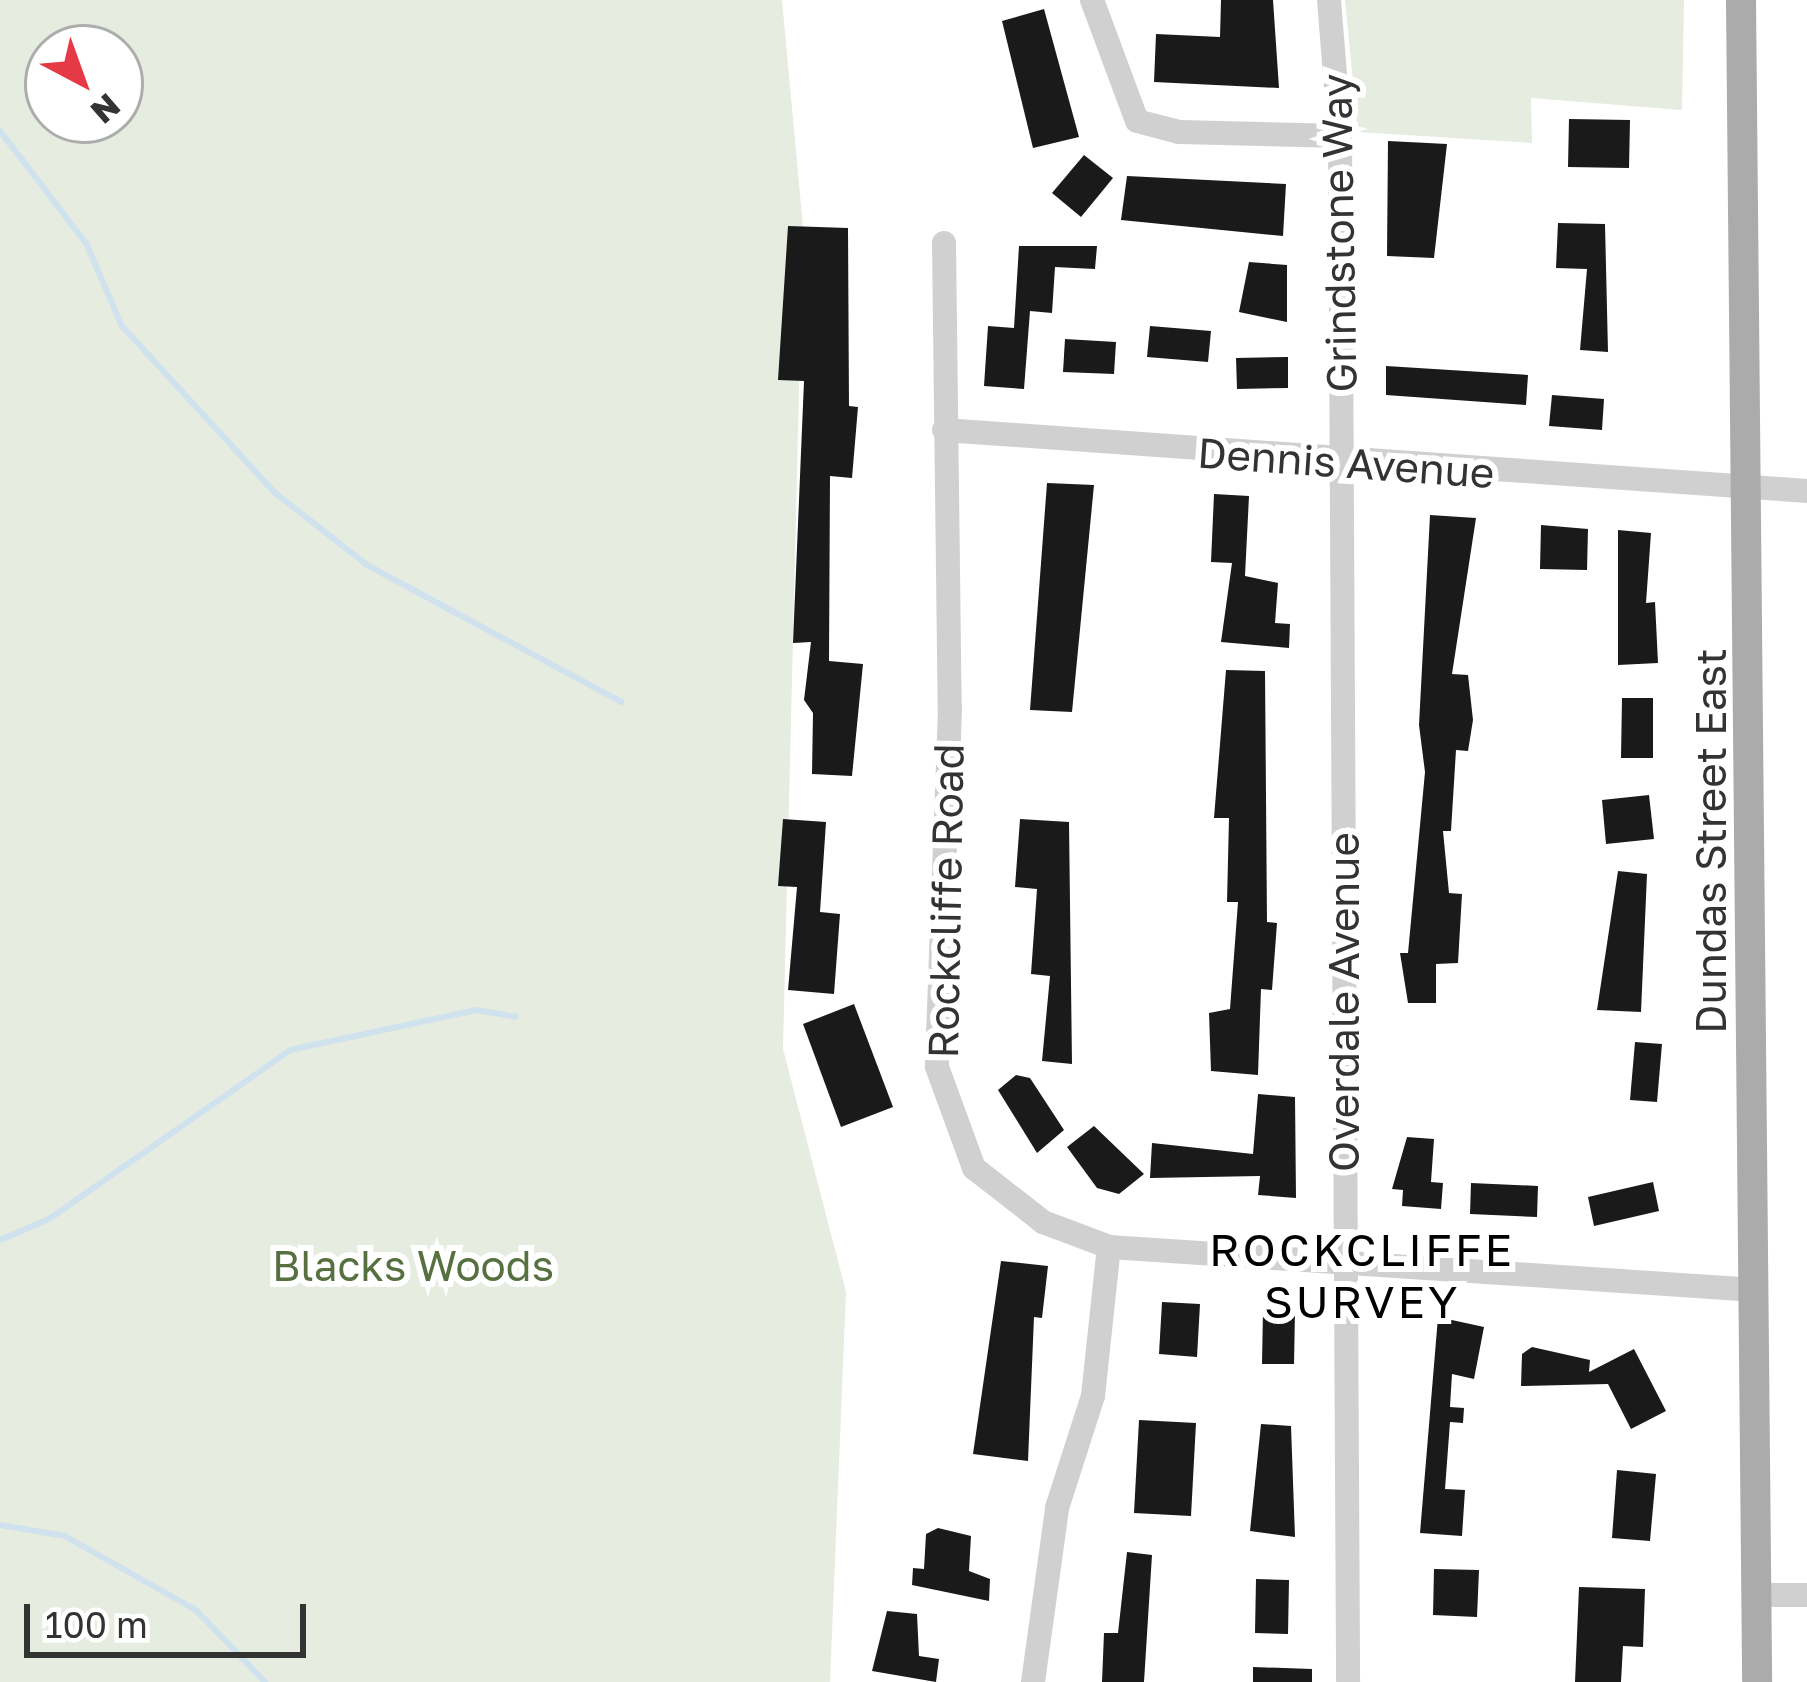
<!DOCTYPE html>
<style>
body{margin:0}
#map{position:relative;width:1807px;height:1682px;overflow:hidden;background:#fff;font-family:"Golos Text",sans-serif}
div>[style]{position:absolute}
.green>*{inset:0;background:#e6ecdf}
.stream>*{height:6px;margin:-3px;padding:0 3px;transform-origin:3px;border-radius:3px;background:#cfe2ee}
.building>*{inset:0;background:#1a1a1a}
.minor>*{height:24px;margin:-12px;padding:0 12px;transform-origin:12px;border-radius:12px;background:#d0d0d0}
.major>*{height:30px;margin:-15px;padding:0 15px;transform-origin:15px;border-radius:15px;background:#ababab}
span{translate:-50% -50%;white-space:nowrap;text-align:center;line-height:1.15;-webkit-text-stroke:12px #fff;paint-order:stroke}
.street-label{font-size:42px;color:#333}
.park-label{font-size:42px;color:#56703f}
.neighbourhood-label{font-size:45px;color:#000;letter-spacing:3px}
.north{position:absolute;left:24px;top:24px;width:120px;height:120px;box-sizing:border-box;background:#fff;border:3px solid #adadad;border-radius:50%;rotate:139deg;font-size:33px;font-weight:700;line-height:48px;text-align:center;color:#333}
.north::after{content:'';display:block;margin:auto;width:42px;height:54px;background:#e63946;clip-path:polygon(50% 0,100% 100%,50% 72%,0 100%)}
.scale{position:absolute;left:24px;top:1604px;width:282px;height:54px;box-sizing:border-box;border:6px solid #333;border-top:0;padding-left:15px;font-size:36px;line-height:42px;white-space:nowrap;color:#333;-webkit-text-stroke:9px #fff;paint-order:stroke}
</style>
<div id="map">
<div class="green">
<i style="clip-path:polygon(evenodd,0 0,782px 0,803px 227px,783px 1049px,846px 1292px,830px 1682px,0 1682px,0 0,48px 48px,120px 48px,120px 120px,48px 120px,48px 48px)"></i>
<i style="clip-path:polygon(1345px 0,1684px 0,1682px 110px,1531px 98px,1532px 143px,1358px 132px)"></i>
</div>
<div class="stream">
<i style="left:0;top:131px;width:141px;rotate:52.5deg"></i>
<i style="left:86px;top:243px;width:90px;rotate:66.6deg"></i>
<i style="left:122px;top:326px;width:225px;rotate:47.5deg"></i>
<i style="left:274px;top:492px;width:118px;rotate:38.1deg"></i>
<i style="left:367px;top:565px;width:289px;rotate:28.3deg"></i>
<i style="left:0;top:1240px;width:53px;rotate:-23.2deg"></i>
<i style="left:49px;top:1219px;width:294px;rotate:-35deg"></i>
<i style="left:290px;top:1050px;width:191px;rotate:-12.1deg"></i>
<i style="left:477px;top:1010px;width:39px;rotate:10deg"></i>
<i style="left:0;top:1525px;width:66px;rotate:9.6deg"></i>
<i style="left:65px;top:1536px;width:150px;rotate:29.5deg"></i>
<i style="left:196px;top:1610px;width:100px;rotate:46.2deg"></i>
</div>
<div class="building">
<i style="clip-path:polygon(1221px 0,1273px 0,1279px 88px,1154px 82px,1156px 34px,1220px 37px)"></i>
<i style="clip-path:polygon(1044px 9px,1079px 137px,1033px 148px,1002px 21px)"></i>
<i style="clip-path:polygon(1569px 119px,1630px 120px,1629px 168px,1568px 167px)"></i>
<i style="clip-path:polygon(1388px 141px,1447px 144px,1434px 258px,1387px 256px)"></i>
<i style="clip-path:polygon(1084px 155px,1113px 178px,1081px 217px,1052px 193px)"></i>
<i style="clip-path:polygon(1127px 176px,1286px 184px,1283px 236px,1121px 220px)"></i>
<i style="clip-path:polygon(1558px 223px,1605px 224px,1608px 352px,1580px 350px,1587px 269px,1556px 268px)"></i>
<i style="clip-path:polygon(788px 226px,848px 228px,849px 406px,858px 407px,852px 478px,830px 476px,829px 661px,863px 664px,852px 776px,812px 774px,813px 713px,804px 700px,811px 642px,793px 643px,804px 381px,778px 380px)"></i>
<i style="clip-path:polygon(1019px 246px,1097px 246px,1095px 269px,1055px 267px,1052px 313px,1030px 311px,1024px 389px,984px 386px,988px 326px,1014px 328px)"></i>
<i style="clip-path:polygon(1249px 262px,1287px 265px,1287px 322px,1239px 312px)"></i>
<i style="clip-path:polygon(1150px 326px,1211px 331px,1208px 362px,1147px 357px)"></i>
<i style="clip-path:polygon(1065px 339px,1116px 342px,1114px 374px,1063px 372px)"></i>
<i style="clip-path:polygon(1288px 357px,1288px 388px,1237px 389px,1236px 358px)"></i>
<i style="clip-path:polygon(1386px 366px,1528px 375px,1526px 405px,1386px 395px)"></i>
<i style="clip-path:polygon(1552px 395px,1604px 399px,1602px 430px,1549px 426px)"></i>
<i style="clip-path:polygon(1047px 483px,1094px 485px,1072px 712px,1030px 710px)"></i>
<i style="clip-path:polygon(1214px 494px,1249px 496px,1245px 576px,1278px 583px,1275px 623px,1290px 624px,1289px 648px,1221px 642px,1232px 563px,1211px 562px)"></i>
<i style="clip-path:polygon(1430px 515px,1476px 518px,1452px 674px,1468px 675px,1473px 720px,1468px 751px,1456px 750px,1451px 831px,1443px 831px,1449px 893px,1462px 894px,1458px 963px,1436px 964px,1436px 1003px,1408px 1003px,1400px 953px,1408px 953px,1425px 772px,1419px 725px)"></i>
<i style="clip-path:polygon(1541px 525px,1588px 529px,1587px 570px,1540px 569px)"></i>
<i style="clip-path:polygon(1618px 530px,1651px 533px,1646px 603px,1655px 602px,1658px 663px,1618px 665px)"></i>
<i style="clip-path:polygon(1226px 670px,1265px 671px,1267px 922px,1277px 923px,1272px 990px,1261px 989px,1258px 1075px,1211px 1071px,1209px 1013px,1230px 1009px,1238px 902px,1227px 902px,1229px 818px,1214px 818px)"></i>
<i style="clip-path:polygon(1622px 698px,1653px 698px,1653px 758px,1621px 758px)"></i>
<i style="clip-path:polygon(1649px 795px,1654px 839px,1606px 844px,1602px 800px)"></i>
<i style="clip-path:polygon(783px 819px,826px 822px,820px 912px,840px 914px,834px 994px,788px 990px,797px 887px,778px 886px)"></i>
<i style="clip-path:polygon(1020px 819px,1069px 822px,1072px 1064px,1042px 1061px,1050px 976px,1031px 974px,1037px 889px,1015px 887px)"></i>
<i style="clip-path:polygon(1618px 871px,1647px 874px,1641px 1012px,1597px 1010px)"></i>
<i style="clip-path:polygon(854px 1004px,893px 1107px,841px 1127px,803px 1024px)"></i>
<i style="clip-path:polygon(1635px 1042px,1662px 1044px,1657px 1102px,1630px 1100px)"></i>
<i style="clip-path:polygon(1016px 1075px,1030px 1078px,1064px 1130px,1037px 1153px,998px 1090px)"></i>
<i style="clip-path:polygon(1258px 1094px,1295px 1097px,1296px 1198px,1258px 1195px,1260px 1176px,1150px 1178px,1152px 1143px,1253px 1154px)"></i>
<i style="clip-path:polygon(1094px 1126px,1144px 1174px,1119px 1194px,1097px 1188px,1067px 1147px)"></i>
<i style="clip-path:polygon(1407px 1137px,1434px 1139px,1431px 1182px,1443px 1183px,1441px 1209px,1402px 1206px,1403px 1190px,1392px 1189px)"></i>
<i style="clip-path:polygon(1653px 1182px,1659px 1211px,1594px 1226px,1588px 1197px)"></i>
<i style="clip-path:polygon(1471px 1183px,1538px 1186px,1537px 1217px,1470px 1214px)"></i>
<i style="clip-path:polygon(1001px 1261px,1048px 1266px,1042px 1318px,1034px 1317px,1028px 1461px,973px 1454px)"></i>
<i style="clip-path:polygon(1162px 1302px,1200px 1304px,1197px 1357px,1159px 1354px)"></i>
<i style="clip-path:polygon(1263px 1310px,1295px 1311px,1294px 1364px,1262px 1364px)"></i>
<i style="clip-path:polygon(1438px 1317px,1484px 1327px,1474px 1379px,1452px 1374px,1450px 1407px,1464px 1408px,1463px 1423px,1450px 1422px,1445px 1489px,1465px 1490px,1462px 1536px,1420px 1533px)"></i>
<i style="clip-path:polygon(1532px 1347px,1590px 1360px,1589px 1372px,1634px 1349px,1666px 1411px,1631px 1429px,1608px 1384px,1521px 1386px,1522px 1354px)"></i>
<i style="clip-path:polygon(1139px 1420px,1196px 1423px,1191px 1516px,1134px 1513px)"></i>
<i style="clip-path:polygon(1261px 1424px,1291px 1426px,1295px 1537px,1250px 1531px)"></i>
<i style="clip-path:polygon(1617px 1470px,1656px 1474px,1650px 1541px,1612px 1538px)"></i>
<i style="clip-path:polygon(938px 1528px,971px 1536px,969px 1571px,990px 1579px,989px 1601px,912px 1585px,913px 1568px,924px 1569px,926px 1534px)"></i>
<i style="clip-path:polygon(1127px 1552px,1152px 1555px,1144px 1682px,1102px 1682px,1104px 1633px,1118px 1633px)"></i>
<i style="clip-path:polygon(1434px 1569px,1479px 1570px,1477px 1617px,1433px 1615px)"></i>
<i style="clip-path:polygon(1256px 1579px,1289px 1580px,1288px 1634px,1255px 1633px)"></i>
<i style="clip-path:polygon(1579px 1587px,1645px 1589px,1643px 1647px,1623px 1646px,1621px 1682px,1575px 1682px)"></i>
<i style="clip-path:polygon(887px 1611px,917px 1614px,919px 1656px,939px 1659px,936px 1682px,872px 1671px)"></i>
<i style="clip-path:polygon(1253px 1667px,1312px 1669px,1312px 1682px,1253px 1682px)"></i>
</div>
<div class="minor">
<i style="left:1092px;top:0;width:129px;rotate:69.6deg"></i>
<i style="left:1137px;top:121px;width:43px;rotate:14.7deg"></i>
<i style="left:1179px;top:132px;width:161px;rotate:1.4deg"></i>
<i style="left:1329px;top:0;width:136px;rotate:85.4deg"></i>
<i style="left:1340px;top:136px;width:1546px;rotate:89.7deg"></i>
<i style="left:944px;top:243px;width:466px;rotate:89.3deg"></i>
<i style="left:950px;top:709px;width:358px;rotate:92.1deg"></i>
<i style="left:937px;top:1067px;width:108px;rotate:69.9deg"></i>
<i style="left:974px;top:1168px;width:88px;rotate:38deg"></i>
<i style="left:1043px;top:1222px;width:71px;rotate:20.7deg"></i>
<i style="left:1109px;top:1247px;width:648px;rotate:3.8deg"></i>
<i style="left:944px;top:430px;width:865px;rotate:4.04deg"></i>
<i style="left:1755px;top:1595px;width:52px"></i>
<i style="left:1033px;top:1682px;width:176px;rotate:-82.1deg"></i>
<i style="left:1057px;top:1508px;width:118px;rotate:-72.2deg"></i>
<i style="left:1093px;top:1396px;width:150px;rotate:-83.9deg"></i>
</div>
<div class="major">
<i style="left:1741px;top:0;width:1682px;rotate:89.45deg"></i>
</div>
<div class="street-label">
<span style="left:1338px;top:233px;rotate:-91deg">Grindstone Way</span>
<span style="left:1346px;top:462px;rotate:4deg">Dennis Avenue</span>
<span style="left:1710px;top:841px;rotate:-90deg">Dundas Street East</span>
<span style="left:945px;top:901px;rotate:-89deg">Rockcliffe Road</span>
<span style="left:1343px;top:1002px;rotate:-90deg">Overdale Avenue</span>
</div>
<div class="park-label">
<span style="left:413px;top:1265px">Blacks Woods</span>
</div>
<div class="neighbourhood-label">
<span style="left:1362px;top:1276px">ROCKCLIFFE<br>SURVEY</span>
</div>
<div class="north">N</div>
<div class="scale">100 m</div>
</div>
